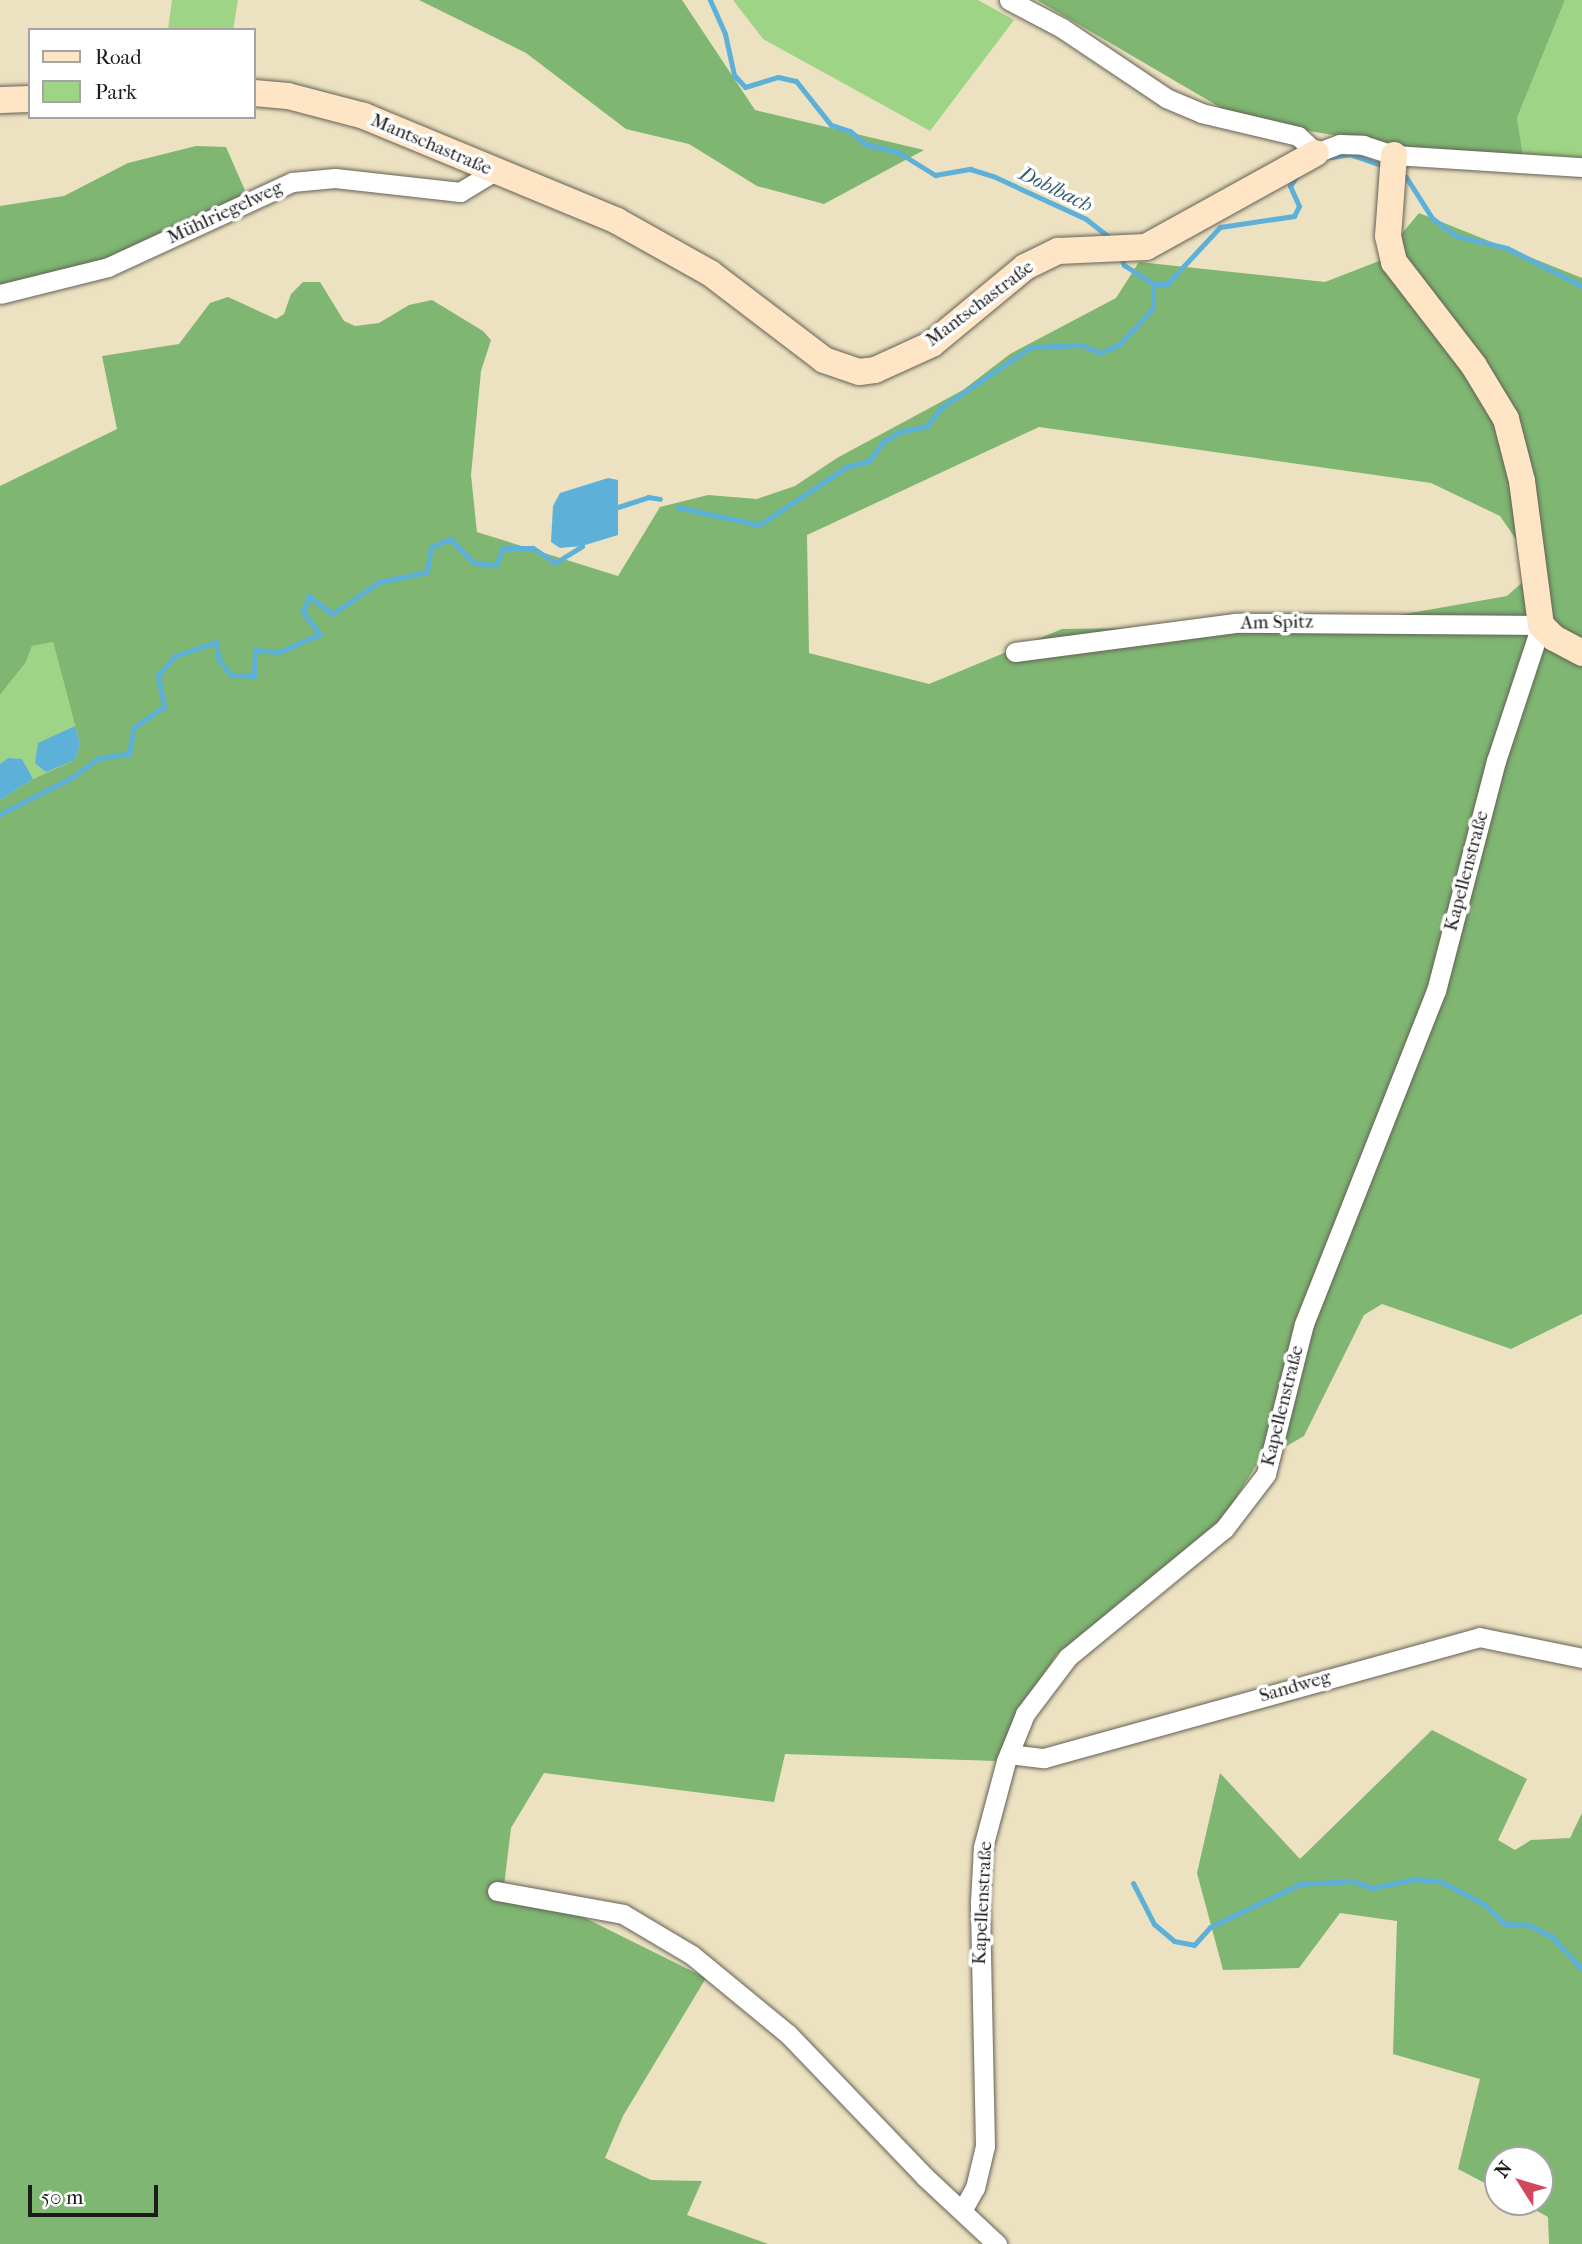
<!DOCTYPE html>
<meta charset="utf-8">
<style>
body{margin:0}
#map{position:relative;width:1582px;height:2244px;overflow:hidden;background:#ece2c1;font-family:"IM FELL French Canon",serif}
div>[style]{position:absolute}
.green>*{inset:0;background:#9ed485}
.forest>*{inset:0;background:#7eb672}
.water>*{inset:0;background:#5db1d9}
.stream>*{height:5px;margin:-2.5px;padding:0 2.5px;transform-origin:2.5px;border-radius:2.5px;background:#5db1d9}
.roads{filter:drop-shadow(0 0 2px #656156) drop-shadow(0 0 2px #656156)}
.street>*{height:19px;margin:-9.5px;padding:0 9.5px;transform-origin:9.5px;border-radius:9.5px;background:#fff}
.secondary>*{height:26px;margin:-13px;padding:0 13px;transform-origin:13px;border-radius:13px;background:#fee5c5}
span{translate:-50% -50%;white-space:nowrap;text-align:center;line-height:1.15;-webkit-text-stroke:7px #fff;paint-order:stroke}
.street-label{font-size:19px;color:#1c1c1c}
.water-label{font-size:21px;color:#395f71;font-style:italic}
.legend{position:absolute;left:28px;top:28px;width:228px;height:91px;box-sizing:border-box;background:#fff;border:2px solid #a4a4a4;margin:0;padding:9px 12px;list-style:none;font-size:21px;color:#1c1c1c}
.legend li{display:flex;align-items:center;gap:14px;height:35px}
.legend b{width:35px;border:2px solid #a4a4a4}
.north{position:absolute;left:1484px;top:2146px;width:70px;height:70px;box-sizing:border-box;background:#fff;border:2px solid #a4a4a4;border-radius:50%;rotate:307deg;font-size:19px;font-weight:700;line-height:28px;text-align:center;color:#1c1c1c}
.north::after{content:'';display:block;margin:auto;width:24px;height:32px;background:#d1495b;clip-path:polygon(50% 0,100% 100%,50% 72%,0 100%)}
.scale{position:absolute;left:28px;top:2185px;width:130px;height:32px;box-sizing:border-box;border:4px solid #1c1c1c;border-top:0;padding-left:9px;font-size:21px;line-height:24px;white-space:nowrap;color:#1c1c1c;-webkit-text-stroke:5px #fff;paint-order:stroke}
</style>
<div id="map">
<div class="green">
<i style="clip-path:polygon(172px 0,238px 0,233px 30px,168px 30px)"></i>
<i style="clip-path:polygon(733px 0,978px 0,1014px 20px,930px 131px,763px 39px)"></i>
<i style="clip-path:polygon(1565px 0,1582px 0,1582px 178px,1525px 168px,1517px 118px)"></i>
<i style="clip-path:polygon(53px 642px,80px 744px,75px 760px,33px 779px,0 800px,0 695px,26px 662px,32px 646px)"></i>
</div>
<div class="forest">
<i style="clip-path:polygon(419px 0,682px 0,755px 110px,924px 150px,824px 204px,757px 186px,689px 144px,626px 129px,526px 53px)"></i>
<i style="clip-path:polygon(1037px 0,1565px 0,1517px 118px,1525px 168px,1240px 119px)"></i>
<i style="clip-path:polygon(196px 146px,226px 147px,247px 195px,105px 261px,0 288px,0 206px,64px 196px,128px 163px)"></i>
<i style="clip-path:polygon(evenodd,1419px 213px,1582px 278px,1582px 1314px,1511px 1349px,1382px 1304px,1364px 1315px,1304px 1436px,1273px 1454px,1263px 1454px,1222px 1521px,1057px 1654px,1014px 1720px,996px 1761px,785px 1754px,774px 1802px,544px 1773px,511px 1828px,503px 1894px,577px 1914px,706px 1978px,623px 2116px,605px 2158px,651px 2180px,702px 2181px,687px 2215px,768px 2244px,0 2244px,0 800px,33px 779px,75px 760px,80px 744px,53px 642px,32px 646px,26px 662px,0 695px,0 486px,117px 429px,102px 356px,179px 344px,210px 303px,228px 297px,276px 319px,284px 314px,291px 294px,303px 282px,320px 282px,344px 321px,355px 326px,379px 323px,409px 305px,432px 300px,483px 331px,491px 340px,481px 371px,471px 475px,477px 532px,618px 576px,660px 507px,708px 495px,757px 499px,795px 486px,837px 458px,963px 390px,1010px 354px,1116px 298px,1139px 262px,1325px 282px,1379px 261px,1419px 213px,1039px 427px,1431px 483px,1500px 516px,1524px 551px,1527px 578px,1507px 596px,1342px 625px,1062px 629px,929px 684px,809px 653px,807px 535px,1039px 427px)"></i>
<i style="clip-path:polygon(1432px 1730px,1527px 1779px,1498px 1840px,1515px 1850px,1531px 1840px,1570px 1838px,1582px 1813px,1582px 2244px,1549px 2244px,1548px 2217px,1521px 2202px,1540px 2202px,1540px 2160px,1498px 2160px,1498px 2190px,1458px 2169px,1480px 2079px,1393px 2054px,1397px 1921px,1340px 1913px,1299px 1968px,1223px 1970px,1197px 1873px,1220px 1773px,1300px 1859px)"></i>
</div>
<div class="water">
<i style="clip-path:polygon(608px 478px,618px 480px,618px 535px,582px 546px,560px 548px,551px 542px,553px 506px,560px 493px)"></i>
<i style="clip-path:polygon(75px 726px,80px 744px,75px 760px,46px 772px,35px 763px,38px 743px)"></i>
<i style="clip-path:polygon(8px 758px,22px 759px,33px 779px,0 800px,0 764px)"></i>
</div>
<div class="stream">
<i style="left:710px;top:0;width:37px;rotate:66deg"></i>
<i style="left:725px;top:34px;width:42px;rotate:77.6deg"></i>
<i style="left:734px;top:75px;width:16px;rotate:47deg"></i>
<i style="left:745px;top:87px;width:34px;rotate:-17deg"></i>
<i style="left:778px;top:77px;width:18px;rotate:13deg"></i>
<i style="left:796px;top:81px;width:56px;rotate:51.5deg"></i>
<i style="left:831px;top:125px;width:20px;rotate:18deg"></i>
<i style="left:850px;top:131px;width:20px;rotate:41deg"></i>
<i style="left:865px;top:144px;width:34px;rotate:14deg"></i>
<i style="left:898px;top:152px;width:44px;rotate:31.9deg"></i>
<i style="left:935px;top:175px;width:36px;rotate:-10deg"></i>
<i style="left:970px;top:169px;width:24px;rotate:17deg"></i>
<i style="left:993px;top:176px;width:102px;rotate:24.8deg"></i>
<i style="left:1086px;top:219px;width:34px;rotate:38deg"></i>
<i style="left:1331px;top:157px;width:18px;rotate:-9deg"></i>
<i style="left:1349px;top:154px;width:36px;rotate:19deg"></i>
<i style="left:1406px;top:177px;width:49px;rotate:57.6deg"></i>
<i style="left:1432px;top:218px;width:30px;rotate:37deg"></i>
<i style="left:1456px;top:236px;width:52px;rotate:13.2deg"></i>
<i style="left:1507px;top:248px;width:84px;rotate:26.9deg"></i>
<i style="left:1120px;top:256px;width:10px;rotate:66deg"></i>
<i style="left:1124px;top:265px;width:35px;rotate:33deg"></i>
<i style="left:1153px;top:284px;width:14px"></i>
<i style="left:1167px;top:284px;width:78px;rotate:-47.1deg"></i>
<i style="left:1220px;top:227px;width:75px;rotate:-8.5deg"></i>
<i style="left:1294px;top:216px;width:11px;rotate:-63deg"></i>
<i style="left:1299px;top:206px;width:22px;rotate:-114deg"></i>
<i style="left:1290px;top:186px;width:11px;rotate:-56deg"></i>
<i style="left:618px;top:507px;width:32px;rotate:-18deg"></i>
<i style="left:648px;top:497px;width:12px;rotate:9deg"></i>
<i style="left:677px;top:507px;width:84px;rotate:12.4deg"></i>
<i style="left:759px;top:525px;width:107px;rotate:-33.5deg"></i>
<i style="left:848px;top:466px;width:22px;rotate:-13deg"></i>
<i style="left:869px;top:461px;width:22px;rotate:-54deg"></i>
<i style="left:882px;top:443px;width:20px;rotate:-33deg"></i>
<i style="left:899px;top:432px;width:29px;rotate:-12deg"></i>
<i style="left:927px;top:426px;width:24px;rotate:-52deg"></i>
<i style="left:942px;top:407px;width:107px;rotate:-34deg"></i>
<i style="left:1031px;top:347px;width:51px;rotate:-2.2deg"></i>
<i style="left:1082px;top:345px;width:20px;rotate:24deg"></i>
<i style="left:1100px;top:353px;width:22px;rotate:-24deg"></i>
<i style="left:1120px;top:344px;width:49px;rotate:-47.5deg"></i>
<i style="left:1153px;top:308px;width:24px;rotate:-90deg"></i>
<i style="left:0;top:814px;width:80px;rotate:-26.9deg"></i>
<i style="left:71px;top:778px;width:34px;rotate:-36deg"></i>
<i style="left:99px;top:758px;width:30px;rotate:-8deg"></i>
<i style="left:129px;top:754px;width:27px;rotate:-80deg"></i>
<i style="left:134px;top:727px;width:36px;rotate:-34deg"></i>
<i style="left:164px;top:707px;width:33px;rotate:-101deg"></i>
<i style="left:158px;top:675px;width:25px;rotate:-48deg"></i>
<i style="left:175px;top:656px;width:43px;rotate:-18.9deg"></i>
<i style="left:216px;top:642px;width:18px;rotate:81deg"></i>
<i style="left:219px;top:660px;width:19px;rotate:51deg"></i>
<i style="left:231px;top:675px;width:23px;rotate:2deg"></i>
<i style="left:254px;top:676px;width:26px;rotate:-88deg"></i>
<i style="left:255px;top:650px;width:24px;rotate:5deg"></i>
<i style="left:279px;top:652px;width:45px;rotate:-23.7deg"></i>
<i style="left:320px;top:634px;width:28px;rotate:-128deg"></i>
<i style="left:303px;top:612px;width:17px;rotate:-69deg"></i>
<i style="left:309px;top:596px;width:29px;rotate:38deg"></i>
<i style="left:332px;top:614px;width:57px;rotate:-34.2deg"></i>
<i style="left:379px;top:582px;width:49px;rotate:-11.8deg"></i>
<i style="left:427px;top:572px;width:25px;rotate:-81deg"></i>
<i style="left:431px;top:547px;width:21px;rotate:-23deg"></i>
<i style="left:450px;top:539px;width:34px;rotate:45deg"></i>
<i style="left:474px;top:563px;width:22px;rotate:5deg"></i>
<i style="left:496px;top:565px;width:18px;rotate:-68deg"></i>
<i style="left:503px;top:548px;width:30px"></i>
<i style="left:533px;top:548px;width:27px;rotate:34deg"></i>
<i style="left:555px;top:563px;width:32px;rotate:-32deg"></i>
<i style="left:1133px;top:1883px;width:46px;rotate:62.9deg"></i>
<i style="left:1154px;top:1924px;width:26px;rotate:40deg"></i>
<i style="left:1174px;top:1941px;width:20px;rotate:11deg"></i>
<i style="left:1194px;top:1945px;width:24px;rotate:-48deg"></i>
<i style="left:1210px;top:1927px;width:100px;rotate:-25.5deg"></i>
<i style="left:1300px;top:1884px;width:52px;rotate:-3.3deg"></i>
<i style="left:1352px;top:1881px;width:21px;rotate:19deg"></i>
<i style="left:1372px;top:1888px;width:44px;rotate:-11.8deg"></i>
<i style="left:1415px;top:1879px;width:25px;rotate:5deg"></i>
<i style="left:1440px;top:1881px;width:50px;rotate:27.6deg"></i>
<i style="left:1484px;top:1904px;width:29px;rotate:44deg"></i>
<i style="left:1505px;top:1924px;width:24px;rotate:2deg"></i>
<i style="left:1529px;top:1925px;width:25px;rotate:27deg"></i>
<i style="left:1551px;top:1936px;width:45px;rotate:46.8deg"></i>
</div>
<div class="roads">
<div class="street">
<i style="left:1009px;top:0;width:60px;rotate:27.8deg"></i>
<i style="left:1062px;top:28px;width:125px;rotate:33.9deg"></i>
<i style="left:1166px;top:98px;width:38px;rotate:23deg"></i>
<i style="left:1201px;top:113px;width:100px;rotate:13.3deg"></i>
<i style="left:1298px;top:136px;width:25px;rotate:43deg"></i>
<i style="left:1316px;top:153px;width:26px;rotate:-21deg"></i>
<i style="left:1340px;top:144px;width:23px;rotate:2deg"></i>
<i style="left:1363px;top:145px;width:33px;rotate:18deg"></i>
<i style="left:1394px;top:155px;width:188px;rotate:3.7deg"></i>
<i style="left:0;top:294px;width:111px;rotate:-14deg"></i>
<i style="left:108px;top:267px;width:203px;rotate:-24.8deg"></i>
<i style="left:292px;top:182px;width:43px;rotate:-5.3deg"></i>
<i style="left:335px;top:178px;width:126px;rotate:6.4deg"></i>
<i style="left:460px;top:192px;width:39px;rotate:-31deg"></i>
<i style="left:1009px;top:1754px;width:35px;rotate:7deg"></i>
<i style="left:1044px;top:1758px;width:452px;rotate:-15.5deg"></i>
<i style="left:1479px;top:1637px;width:105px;rotate:11.5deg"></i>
<i style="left:497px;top:1891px;width:128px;rotate:10.3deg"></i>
<i style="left:623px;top:1914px;width:80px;rotate:30.7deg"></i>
<i style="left:692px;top:1955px;width:124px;rotate:39.5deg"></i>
<i style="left:788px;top:2034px;width:197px;rotate:46.2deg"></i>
<i style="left:924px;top:2176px;width:100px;rotate:43deg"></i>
<i style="left:962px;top:2211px;width:26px;rotate:-61deg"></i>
<i style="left:975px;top:2188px;width:43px;rotate:-76.6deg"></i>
<i style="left:985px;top:2146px;width:244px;rotate:-91.2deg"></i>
<i style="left:980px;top:1902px;width:55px;rotate:-86.9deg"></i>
<i style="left:983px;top:1847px;width:89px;rotate:-75deg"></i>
<i style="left:1006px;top:1761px;width:51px;rotate:-68deg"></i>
<i style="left:1025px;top:1714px;width:71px;rotate:-53deg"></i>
<i style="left:1068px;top:1657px;width:202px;rotate:-39.4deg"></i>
<i style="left:1224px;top:1529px;width:69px;rotate:-52.6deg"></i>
<i style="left:1266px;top:1474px;width:155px;rotate:-75.8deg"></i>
<i style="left:1304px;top:1324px;width:358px;rotate:-68.4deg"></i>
<i style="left:1436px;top:991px;width:238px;rotate:-75.4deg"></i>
<i style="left:1496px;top:761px;width:143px;rotate:-71.7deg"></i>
<i style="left:1541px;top:625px;width:306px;rotate:-179.6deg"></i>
<i style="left:1235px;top:623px;width:222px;rotate:172.5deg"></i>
</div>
<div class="secondary">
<i style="left:254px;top:93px;width:34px;rotate:5deg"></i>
<i style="left:288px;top:96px;width:79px;rotate:14.7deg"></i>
<i style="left:364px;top:116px;width:274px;rotate:22.5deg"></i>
<i style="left:617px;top:221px;width:107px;rotate:29.2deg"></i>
<i style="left:710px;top:273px;width:143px;rotate:37.3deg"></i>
<i style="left:824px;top:360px;width:37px;rotate:19deg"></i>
<i style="left:859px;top:372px;width:16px;rotate:-7deg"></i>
<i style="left:875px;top:370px;width:63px;rotate:-24.5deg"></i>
<i style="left:932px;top:344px;width:121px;rotate:-39.6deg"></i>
<i style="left:1025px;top:267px;width:37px;rotate:-26deg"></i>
<i style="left:1058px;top:251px;width:88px;rotate:-2.6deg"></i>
<i style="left:1146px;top:247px;width:194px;rotate:-28.9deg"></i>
<i style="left:0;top:100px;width:30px;rotate:-2deg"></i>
<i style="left:1394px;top:155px;width:81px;rotate:94.2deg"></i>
<i style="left:1388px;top:236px;width:27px;rotate:77deg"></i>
<i style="left:1394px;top:262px;width:131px;rotate:52.4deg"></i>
<i style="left:1474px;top:366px;width:62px;rotate:58.9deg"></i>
<i style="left:1506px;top:419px;width:64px;rotate:75.5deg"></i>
<i style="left:1522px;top:481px;width:145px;rotate:82.5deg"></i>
<i style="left:1541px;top:625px;width:18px;rotate:45deg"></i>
<i style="left:1554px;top:638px;width:32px;rotate:28deg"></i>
</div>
</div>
<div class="street-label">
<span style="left:431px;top:145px;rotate:23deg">Mantschastraße</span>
<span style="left:225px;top:213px;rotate:-25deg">Mühlriegelweg</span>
<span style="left:980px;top:304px;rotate:-37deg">Mantschastraße</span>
<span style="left:1277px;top:623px;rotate:-1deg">Am Spitz</span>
<span style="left:1467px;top:871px;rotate:-75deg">Kapellenstraße</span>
<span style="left:1283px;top:1406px;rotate:-76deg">Kapellenstraße</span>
<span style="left:1295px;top:1687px;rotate:-16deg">Sandweg</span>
<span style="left:983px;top:1903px;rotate:-87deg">Kapellenstraße</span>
</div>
<div class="water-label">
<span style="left:1056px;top:189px;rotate:26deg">Doblbach</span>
</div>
<ul class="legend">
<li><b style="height:9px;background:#fee5c5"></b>Road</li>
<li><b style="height:19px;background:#9ed485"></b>Park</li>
</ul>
<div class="north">N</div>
<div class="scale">50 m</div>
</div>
